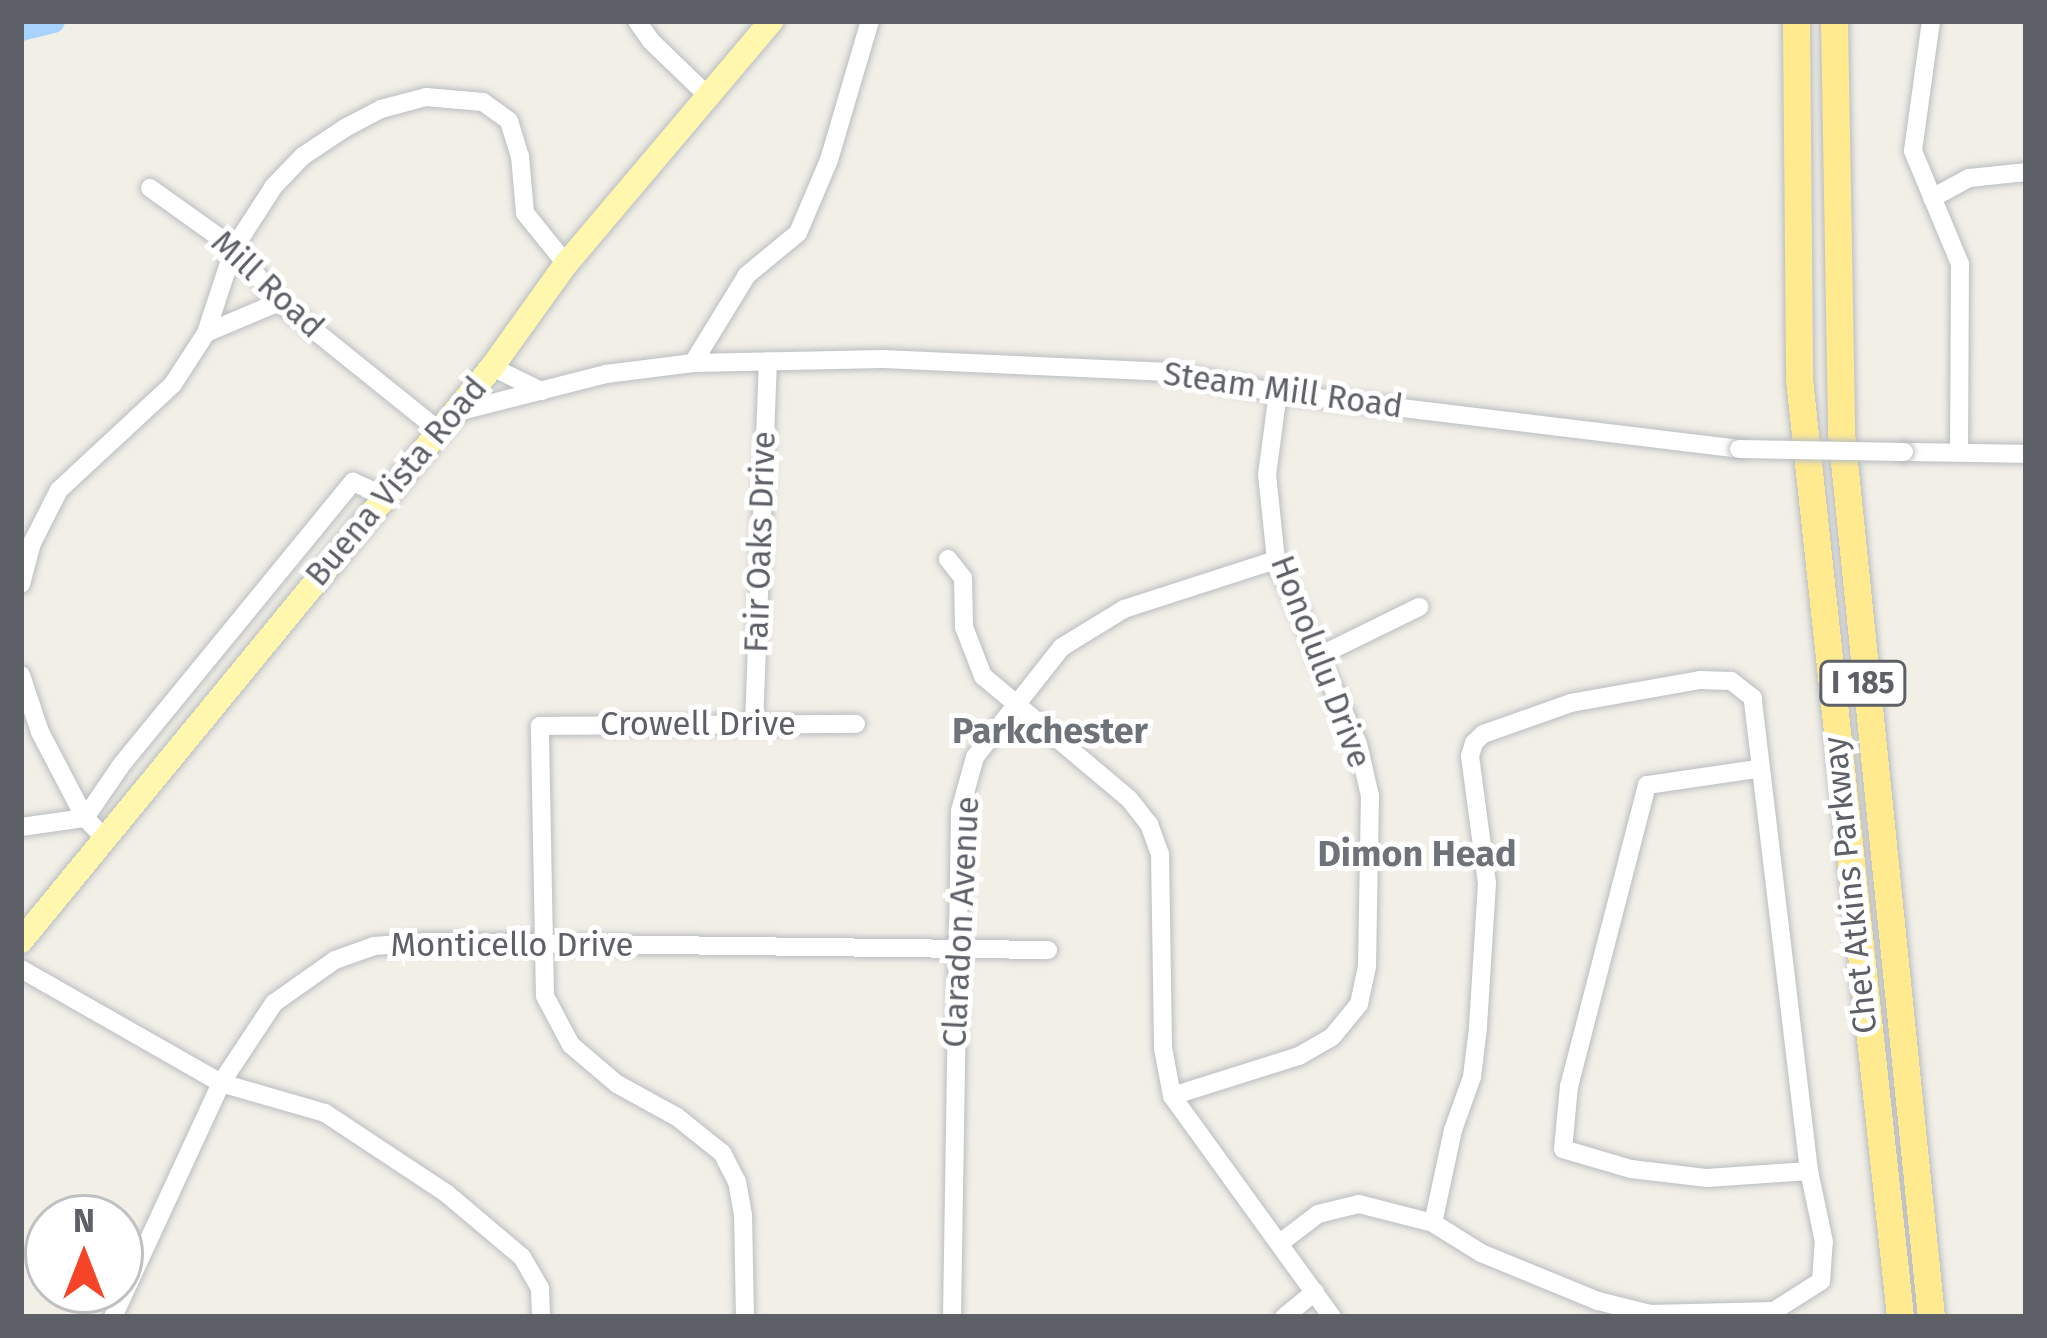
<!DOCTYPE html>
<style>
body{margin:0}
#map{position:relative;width:2047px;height:1338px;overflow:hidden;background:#f1efe6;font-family:"Fira Sans",sans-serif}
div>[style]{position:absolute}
.river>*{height:24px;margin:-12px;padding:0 12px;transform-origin:12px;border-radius:12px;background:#a8d3ff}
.roads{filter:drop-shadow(0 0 3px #babdc2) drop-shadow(0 0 3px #babdc2)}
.minor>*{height:18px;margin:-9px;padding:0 9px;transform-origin:9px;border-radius:9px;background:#fff}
.major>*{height:24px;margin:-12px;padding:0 12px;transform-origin:12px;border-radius:12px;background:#fff7ad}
.highway>*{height:27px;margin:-13.5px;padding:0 13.5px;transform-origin:13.5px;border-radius:13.5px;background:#ffea8f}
.bridges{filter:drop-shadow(0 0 3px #babdc2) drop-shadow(0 0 3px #babdc2)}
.minor-bridge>*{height:18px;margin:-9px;padding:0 9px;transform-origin:9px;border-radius:9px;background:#fff}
span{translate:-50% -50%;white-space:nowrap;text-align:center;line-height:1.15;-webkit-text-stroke:10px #fff;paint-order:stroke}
.shield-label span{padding:3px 9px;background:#fff;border:3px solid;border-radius:9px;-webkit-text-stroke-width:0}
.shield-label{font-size:30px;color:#5d6167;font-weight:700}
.street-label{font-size:33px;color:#5d6167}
.neighbourhood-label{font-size:36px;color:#6e7379;font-weight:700}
.frame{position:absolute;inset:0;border:24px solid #5d6167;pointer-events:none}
.north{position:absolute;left:24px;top:1194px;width:120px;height:120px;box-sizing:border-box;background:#fff;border:3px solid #bec0c2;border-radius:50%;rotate:0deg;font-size:33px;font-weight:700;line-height:48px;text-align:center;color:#5d6167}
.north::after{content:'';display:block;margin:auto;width:42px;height:54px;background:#f54427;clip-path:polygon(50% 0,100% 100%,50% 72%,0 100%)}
</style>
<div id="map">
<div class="river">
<i style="left:21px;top:29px;width:33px;rotate:-14deg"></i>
</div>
<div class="roads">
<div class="minor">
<i style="left:637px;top:21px;width:24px;rotate:55deg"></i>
<i style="left:651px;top:41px;width:79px;rotate:44deg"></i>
<i style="left:1931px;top:21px;width:131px;rotate:97.9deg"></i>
<i style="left:1913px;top:151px;width:122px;rotate:67.4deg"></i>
<i style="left:1960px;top:264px;width:186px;rotate:90.3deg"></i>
<i style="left:150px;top:188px;width:103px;rotate:35.5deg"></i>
<i style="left:234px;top:248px;width:70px;rotate:50.2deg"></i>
<i style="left:279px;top:302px;width:204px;rotate:38.8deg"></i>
<i style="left:1932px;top:198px;width:42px;rotate:-28.4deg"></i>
<i style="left:1969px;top:178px;width:57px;rotate:-6deg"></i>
<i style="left:206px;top:333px;width:89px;rotate:-71.8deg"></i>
<i style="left:234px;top:248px;width:74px;rotate:-57.2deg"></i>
<i style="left:274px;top:186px;width:42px;rotate:-46deg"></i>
<i style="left:303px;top:156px;width:50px;rotate:-33.7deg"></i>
<i style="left:345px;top:128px;width:41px;rotate:-27.8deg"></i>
<i style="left:381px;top:109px;width:47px;rotate:-14.9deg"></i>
<i style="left:426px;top:97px;width:57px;rotate:5deg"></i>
<i style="left:483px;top:102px;width:32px;rotate:36deg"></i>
<i style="left:509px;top:121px;width:37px;rotate:73deg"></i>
<i style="left:520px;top:156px;width:57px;rotate:85deg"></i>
<i style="left:525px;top:213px;width:65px;rotate:51.2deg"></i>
<i style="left:693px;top:363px;width:103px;rotate:-58.5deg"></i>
<i style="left:747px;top:275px;width:66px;rotate:-39.5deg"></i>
<i style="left:798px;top:233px;width:79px;rotate:-67deg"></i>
<i style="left:829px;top:160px;width:145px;rotate:-73.6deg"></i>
<i style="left:492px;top:367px;width:55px;rotate:26.1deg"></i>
<i style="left:453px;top:413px;width:158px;rotate:-14.3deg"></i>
<i style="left:606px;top:374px;width:88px;rotate:-7.2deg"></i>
<i style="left:693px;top:363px;width:190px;rotate:-1.2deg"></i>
<i style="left:883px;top:359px;width:287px;rotate:2.6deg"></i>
<i style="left:1170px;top:372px;width:110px;rotate:11deg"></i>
<i style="left:1278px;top:393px;width:464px;rotate:6.9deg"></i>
<i style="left:1904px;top:452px;width:122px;rotate:0.9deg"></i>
<i style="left:948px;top:559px;width:24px;rotate:52deg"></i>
<i style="left:963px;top:578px;width:49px;rotate:88.8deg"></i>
<i style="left:964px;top:627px;width:53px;rotate:68.8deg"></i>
<i style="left:983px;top:676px;width:192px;rotate:40.1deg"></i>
<i style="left:1130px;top:800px;width:31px;rotate:52deg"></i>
<i style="left:1149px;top:824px;width:32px;rotate:70deg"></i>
<i style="left:1160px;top:854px;width:194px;rotate:89.1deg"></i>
<i style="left:1163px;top:1048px;width:49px;rotate:79.4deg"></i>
<i style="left:1172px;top:1096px;width:273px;rotate:54.1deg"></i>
<i style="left:21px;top:584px;width:42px;rotate:-75deg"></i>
<i style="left:32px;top:543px;width:59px;rotate:-63deg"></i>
<i style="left:59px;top:490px;width:156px;rotate:-42.9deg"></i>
<i style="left:173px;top:384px;width:61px;rotate:-57.1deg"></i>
<i style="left:206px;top:333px;width:79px;rotate:-23deg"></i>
<i style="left:1317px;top:657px;width:114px;rotate:-26.1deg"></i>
<i style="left:21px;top:675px;width:60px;rotate:71.6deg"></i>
<i style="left:40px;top:732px;width:97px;rotate:62.4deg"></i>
<i style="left:85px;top:818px;width:27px;rotate:45deg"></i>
<i style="left:754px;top:724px;width:363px;rotate:-87.8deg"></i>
<i style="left:1757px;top:769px;width:111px;rotate:171.7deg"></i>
<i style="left:1647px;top:785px;width:311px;rotate:104.5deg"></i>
<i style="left:1569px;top:1086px;width:63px;rotate:95.4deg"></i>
<i style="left:1563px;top:1149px;width:71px;rotate:16.4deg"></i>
<i style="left:1631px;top:1169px;width:77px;rotate:6.8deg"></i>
<i style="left:1707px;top:1178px;width:102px;rotate:-3.9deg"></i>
<i style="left:85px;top:818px;width:65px;rotate:-55.6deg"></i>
<i style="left:122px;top:764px;width:365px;rotate:-50.7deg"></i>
<i style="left:353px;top:482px;width:37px;rotate:24deg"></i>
<i style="left:21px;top:827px;width:65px;rotate:-8deg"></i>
<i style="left:21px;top:969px;width:230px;rotate:29.7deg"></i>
<i style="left:221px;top:1083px;width:108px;rotate:16.1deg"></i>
<i style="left:325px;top:1113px;width:145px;rotate:33.5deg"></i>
<i style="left:446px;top:1193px;width:99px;rotate:40.1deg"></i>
<i style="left:522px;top:1257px;width:36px;rotate:60deg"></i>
<i style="left:540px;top:1288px;width:29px;rotate:88deg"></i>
<i style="left:1172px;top:1096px;width:133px;rotate:-17.5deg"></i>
<i style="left:1299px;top:1056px;width:38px;rotate:-30deg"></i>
<i style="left:1332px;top:1037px;width:43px;rotate:-50.7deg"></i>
<i style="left:1359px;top:1004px;width:39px;rotate:-78deg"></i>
<i style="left:1367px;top:966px;width:170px;rotate:-89deg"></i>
<i style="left:1370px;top:796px;width:53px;rotate:-103deg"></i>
<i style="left:1358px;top:744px;width:201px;rotate:-114deg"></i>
<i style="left:1276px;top:560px;width:85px;rotate:-96deg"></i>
<i style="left:1267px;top:475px;width:83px;rotate:-82.4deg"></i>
<i style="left:1280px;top:1243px;width:48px;rotate:-37.3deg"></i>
<i style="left:1318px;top:1214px;width:42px;rotate:-13.7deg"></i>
<i style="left:1359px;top:1204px;width:76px;rotate:14.4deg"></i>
<i style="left:1433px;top:1223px;width:57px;rotate:32deg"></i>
<i style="left:1481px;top:1253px;width:126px;rotate:22.3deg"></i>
<i style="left:1598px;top:1301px;width:54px;rotate:14deg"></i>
<i style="left:1650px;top:1314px;width:124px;rotate:-1.4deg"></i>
<i style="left:1774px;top:1311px;width:56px;rotate:-32.6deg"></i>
<i style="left:1821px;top:1281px;width:39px;rotate:-86deg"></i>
<i style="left:1824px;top:1242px;width:73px;rotate:-101.9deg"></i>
<i style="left:1809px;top:1171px;width:476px;rotate:-96.8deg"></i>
<i style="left:1753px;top:698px;width:28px;rotate:-142deg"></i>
<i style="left:1731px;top:681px;width:31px;rotate:-178deg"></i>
<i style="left:1700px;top:680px;width:131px;rotate:169.9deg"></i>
<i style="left:1571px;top:703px;width:93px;rotate:160.6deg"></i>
<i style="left:1483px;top:734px;width:13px;rotate:135deg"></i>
<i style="left:1474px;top:743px;width:14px;rotate:107deg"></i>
<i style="left:1470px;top:756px;width:128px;rotate:82.4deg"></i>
<i style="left:1487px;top:883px;width:145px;rotate:93.6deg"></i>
<i style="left:1478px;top:1028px;width:49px;rotate:97deg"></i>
<i style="left:1472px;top:1077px;width:56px;rotate:109.7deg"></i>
<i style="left:1453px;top:1130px;width:95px;rotate:102.1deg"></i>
<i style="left:113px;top:1317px;width:258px;rotate:-65.2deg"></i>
<i style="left:221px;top:1083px;width:96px;rotate:-56.5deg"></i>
<i style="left:274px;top:1003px;width:75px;rotate:-35.2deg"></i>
<i style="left:335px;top:960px;width:41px;rotate:-19.7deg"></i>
<i style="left:374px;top:946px;width:53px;rotate:-4.3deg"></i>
<i style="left:427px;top:942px;width:621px;rotate:0.74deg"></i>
<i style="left:745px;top:1317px;width:102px;rotate:-91.1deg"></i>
<i style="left:743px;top:1215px;width:34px;rotate:-100deg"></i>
<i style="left:737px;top:1182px;width:33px;rotate:-117deg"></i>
<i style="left:722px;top:1153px;width:58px;rotate:-141.3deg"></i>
<i style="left:677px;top:1117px;width:68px;rotate:-151.2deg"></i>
<i style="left:617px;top:1084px;width:60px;rotate:-139.7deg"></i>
<i style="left:571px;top:1045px;width:55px;rotate:-118deg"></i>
<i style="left:545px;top:996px;width:270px;rotate:-91.1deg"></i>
<i style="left:540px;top:726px;width:316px;rotate:-0.4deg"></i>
<i style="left:952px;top:1317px;width:506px;rotate:-89.09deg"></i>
<i style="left:960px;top:811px;width:56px;rotate:-74.5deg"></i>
<i style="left:975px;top:757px;width:140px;rotate:-51.7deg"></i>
<i style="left:1062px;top:647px;width:73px;rotate:-31.5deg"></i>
<i style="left:1124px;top:609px;width:160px;rotate:-17.9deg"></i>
<i style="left:1284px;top:1317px;width:40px;rotate:-39deg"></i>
</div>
<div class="major">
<i style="left:21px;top:941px;width:743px;rotate:-50.63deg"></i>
<i style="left:492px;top:367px;width:127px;rotate:-54.3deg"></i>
<i style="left:566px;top:264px;width:318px;rotate:-49.8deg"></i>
</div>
<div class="highway">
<i style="left:1796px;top:21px;width:358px;rotate:89.5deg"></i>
<i style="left:1799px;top:379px;width:943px;rotate:83.85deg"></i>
<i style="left:1834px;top:21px;width:411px;rotate:89deg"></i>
<i style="left:1841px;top:432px;width:890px;rotate:84.19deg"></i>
</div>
</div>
<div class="bridges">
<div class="minor-bridge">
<i style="left:1739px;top:449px;width:165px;rotate:1deg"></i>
</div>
</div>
<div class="shield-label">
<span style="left:1863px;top:683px">I 185</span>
</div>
<div class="street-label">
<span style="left:267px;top:285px;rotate:43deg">Mill Road</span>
<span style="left:1283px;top:391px;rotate:8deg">Steam Mill Road</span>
<span style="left:397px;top:482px;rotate:-50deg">Buena Vista Road</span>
<span style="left:761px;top:542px;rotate:-88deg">Fair Oaks Drive</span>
<span style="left:1320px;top:662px;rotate:69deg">Honolulu Drive</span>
<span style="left:698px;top:725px">Crowell Drive</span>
<span style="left:1851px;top:885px;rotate:-96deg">Chet Atkins Parkway</span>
<span style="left:962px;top:922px;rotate:-87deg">Claradon Avenue</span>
<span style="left:512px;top:946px">Monticello Drive</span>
</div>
<div class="neighbourhood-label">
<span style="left:1050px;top:732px">Parkchester</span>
<span style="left:1417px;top:855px">Dimon Head</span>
</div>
<div class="frame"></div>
<div class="north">N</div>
</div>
